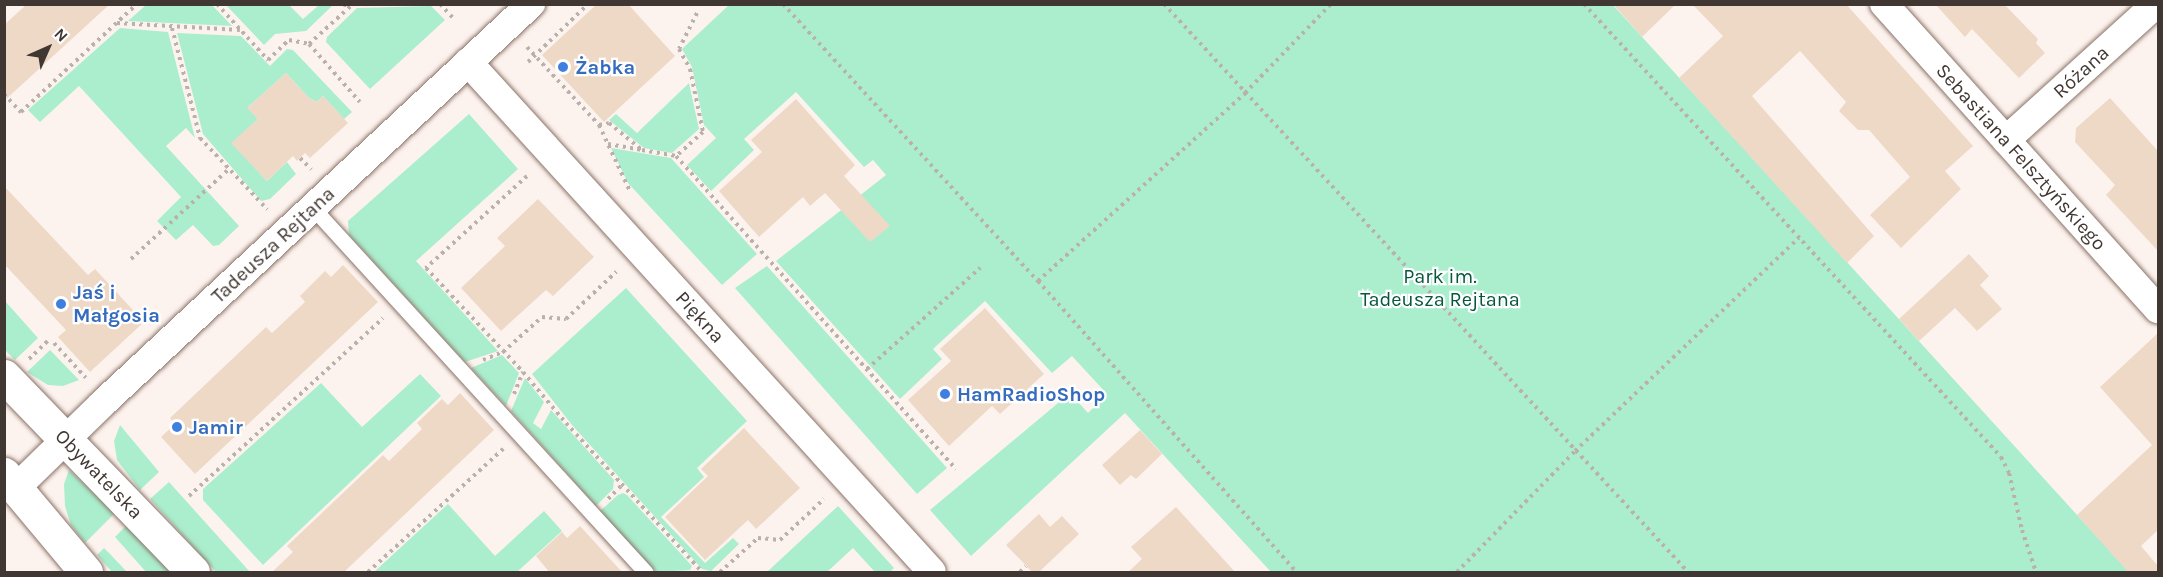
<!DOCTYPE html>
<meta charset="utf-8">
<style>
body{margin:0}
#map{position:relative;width:2163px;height:577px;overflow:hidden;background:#fdf3ee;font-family:Karla,sans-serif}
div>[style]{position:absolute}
.green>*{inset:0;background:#aaeecd}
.building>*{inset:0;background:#eed9c7}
.path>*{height:4px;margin-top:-2px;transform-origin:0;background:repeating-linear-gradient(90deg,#bbb1ac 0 3px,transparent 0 7.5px)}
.roads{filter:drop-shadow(0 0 2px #8a7368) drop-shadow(0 0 2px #8a7368)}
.lane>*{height:15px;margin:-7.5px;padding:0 7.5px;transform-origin:7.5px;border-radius:7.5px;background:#fff}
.street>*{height:28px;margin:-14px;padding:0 14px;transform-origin:14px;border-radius:14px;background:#fff}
.secondary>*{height:33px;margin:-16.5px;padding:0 16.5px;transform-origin:16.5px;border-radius:16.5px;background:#fff}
.dots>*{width:16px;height:16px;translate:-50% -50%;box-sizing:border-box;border:3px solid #fff;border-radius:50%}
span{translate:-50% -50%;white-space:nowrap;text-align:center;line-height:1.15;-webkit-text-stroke:4.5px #fff;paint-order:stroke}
.shop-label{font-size:20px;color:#366cbe;font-weight:700}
.left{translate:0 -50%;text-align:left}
.street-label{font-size:20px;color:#413732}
.park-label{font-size:20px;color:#06573b}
.frame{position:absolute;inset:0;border:6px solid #413732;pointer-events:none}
.north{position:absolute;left:18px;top:18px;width:60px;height:60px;-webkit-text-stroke:4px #fff;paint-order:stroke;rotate:45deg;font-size:16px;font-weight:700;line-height:24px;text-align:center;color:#413732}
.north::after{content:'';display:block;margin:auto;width:21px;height:27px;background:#413732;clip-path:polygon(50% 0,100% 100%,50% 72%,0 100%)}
</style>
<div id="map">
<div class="green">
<i style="clip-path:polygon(211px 4px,232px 26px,128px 21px,146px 5px)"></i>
<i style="clip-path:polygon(730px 4px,1613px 5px,2129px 572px,1271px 572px,1125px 413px,971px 556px,930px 510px,1070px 393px,1088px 413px,1107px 394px,1072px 356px,1052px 373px,985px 301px,933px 349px,942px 359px,900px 399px,776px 261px,886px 175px,873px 160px,864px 167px,796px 92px,744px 139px,754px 150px,711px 191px,687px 165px,716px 138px,704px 125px,692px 67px,682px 49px)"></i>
<i style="clip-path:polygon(226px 5px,289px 5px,303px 19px,319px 5px,333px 5px,306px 31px,275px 34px,264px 45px)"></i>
<i style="clip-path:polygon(431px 6px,445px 20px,370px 89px,326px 42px,327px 37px,357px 8px)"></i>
<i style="clip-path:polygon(120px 28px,168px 32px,195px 138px,186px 128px,166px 146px,239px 226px,219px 245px,213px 246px,193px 225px,176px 240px,157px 221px,181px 197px,79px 86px,40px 122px,28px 110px)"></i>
<i style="clip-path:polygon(177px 33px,241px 36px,270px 66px,287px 49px,293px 50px,352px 112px,344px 119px,323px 96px,317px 102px,309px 98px,286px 73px,248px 107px,258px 119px,232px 143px,267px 181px,287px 162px,296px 174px,270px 199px,261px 201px,203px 134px)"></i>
<i style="clip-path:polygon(689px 83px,699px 129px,672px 153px,644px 148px,609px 120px,616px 114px,637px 133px)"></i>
<i style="clip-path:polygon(469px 114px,518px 169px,416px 261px,498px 351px,465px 362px,349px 235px,348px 221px)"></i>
<i style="clip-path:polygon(611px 148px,671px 158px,757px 254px,722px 285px,628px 183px)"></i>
<i style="clip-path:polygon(767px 266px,947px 468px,917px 494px,735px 288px)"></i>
<i style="clip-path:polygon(626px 288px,747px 421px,697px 468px,704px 477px,661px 517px,705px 563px,733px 538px,739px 544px,711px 571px,702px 569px,572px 425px,532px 374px)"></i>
<i style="clip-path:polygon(5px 301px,38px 338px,15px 360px,5px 350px)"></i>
<i style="clip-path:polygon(50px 350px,79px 380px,63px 386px,48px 385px,27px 372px)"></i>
<i style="clip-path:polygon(502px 355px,519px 373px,506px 406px,471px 368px)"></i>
<i style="clip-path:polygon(420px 374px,441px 396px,263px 565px,203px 500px,203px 489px,321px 383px,362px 427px)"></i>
<i style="clip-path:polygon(525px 378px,544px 402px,533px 423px,541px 429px,551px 410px,614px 480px,613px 489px,596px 506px,511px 411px)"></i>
<i style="clip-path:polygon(120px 425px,159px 472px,140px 490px,117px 460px,114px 441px)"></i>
<i style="clip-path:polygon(69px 470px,115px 513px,85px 543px,71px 525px,65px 506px,64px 484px)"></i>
<i style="clip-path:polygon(169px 482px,250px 572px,216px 572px,150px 499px)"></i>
<i style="clip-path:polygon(623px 493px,627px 495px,692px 566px,690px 570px,656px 572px,600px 511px,618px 495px)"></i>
<i style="clip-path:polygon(448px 504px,495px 556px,544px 511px,562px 531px,517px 572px,374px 572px)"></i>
<i style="clip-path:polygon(838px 506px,894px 568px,890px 572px,875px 572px,853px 548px,827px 572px,767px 572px)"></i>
<i style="clip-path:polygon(127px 525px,170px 572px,146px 572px,115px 537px)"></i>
<i style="clip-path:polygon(104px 548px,111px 555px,127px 572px,112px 572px,97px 555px)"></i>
</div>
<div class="building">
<i style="clip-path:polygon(27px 4px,110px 4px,4px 101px,4px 25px)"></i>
<i style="clip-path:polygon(597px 4px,628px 4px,675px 56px,604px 122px,542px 55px)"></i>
<i style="clip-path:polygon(1613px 4px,1676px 4px,1642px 37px)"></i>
<i style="clip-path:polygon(1692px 4px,1846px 4px,1973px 146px,1945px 171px,1961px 189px,1901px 248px,1870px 215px,1910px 177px,1869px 130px,1858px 130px,1839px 111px,1846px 102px,1800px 51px,1752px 96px,1874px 236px,1847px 263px,1679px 78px,1723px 36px)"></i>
<i style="clip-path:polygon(1935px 4px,2004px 4px,2038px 39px,2036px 43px,2045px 53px,2019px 78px,1972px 29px,1965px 37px)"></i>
<i style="clip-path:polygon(286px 73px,309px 98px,317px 102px,323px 96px,348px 123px,310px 158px,305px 153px,297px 161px,293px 156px,267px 181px,231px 143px,258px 119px,247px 108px)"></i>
<i style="clip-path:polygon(2110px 98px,2158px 151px,2158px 251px,2106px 195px,2115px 185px,2075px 142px,2076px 128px)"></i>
<i style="clip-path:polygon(796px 99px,855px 165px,844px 176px,890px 226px,870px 242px,825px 193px,810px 206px,803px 197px,759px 237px,719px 191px,762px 152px,751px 140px)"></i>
<i style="clip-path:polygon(4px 186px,88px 275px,95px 269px,144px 322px,90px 372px,58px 337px,66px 330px,4px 264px)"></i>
<i style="clip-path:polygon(538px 199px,594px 257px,553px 296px,546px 290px,501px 331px,461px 288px,505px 246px,497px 238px)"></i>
<i style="clip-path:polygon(1969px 254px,1989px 276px,1980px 285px,2002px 309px,1977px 331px,1955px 308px,1919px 341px,1899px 319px)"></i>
<i style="clip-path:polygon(343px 265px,378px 302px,195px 474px,161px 437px,175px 424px,170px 418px,266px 327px,272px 333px,305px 302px,300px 296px,325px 271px,331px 277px)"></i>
<i style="clip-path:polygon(985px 308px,1044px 374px,1000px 414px,992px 406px,949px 446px,908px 400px,951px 361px,940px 349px)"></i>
<i style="clip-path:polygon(2158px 333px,2158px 530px,2141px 546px,2158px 566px,2158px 573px,2129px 573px,2077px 515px,2152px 445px,2100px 387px)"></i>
<i style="clip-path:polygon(460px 393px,494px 430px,343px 573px,271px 573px,293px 552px,287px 546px,383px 455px,389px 461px,422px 429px,417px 423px,442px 399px,448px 405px)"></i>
<i style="clip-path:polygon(744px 428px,800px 488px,756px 529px,748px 520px,705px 560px,665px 517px,708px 476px,701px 469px)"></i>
<i style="clip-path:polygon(1140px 430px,1162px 454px,1136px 479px,1131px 475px,1120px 485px,1102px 465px)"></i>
<i style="clip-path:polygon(1176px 507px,1236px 573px,1127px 573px,1142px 559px,1131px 547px)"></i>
<i style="clip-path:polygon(1039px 514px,1050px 527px,1062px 516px,1079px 534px,1038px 573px,1033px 573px,1006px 545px)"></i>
<i style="clip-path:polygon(580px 526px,623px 573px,550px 573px,536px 556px,562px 532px,567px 538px)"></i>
</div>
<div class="path">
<i style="left:217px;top:4px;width:76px;rotate:47.7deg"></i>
<i style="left:268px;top:60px;width:29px;rotate:-44deg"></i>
<i style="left:289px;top:40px;width:20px;rotate:11deg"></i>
<i style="left:309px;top:44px;width:77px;rotate:48.7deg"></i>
<i style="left:344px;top:4px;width:6px;rotate:51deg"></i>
<i style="left:440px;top:4px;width:19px;rotate:47deg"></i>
<i style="left:783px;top:4px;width:377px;rotate:47.4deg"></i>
<i style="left:1038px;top:281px;width:389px;rotate:48.4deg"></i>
<i style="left:1164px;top:4px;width:773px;rotate:47.31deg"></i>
<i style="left:1584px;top:4px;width:616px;rotate:47.37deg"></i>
<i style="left:2001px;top:457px;width:18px;rotate:63deg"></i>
<i style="left:2009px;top:473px;width:58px;rotate:77.2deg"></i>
<i style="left:2022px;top:530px;width:44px;rotate:71.6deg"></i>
<i style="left:697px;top:13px;width:40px;rotate:116.6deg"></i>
<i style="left:679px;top:49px;width:23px;rotate:61deg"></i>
<i style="left:690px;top:69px;width:64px;rotate:78.3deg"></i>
<i style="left:703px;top:132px;width:36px;rotate:138deg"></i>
<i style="left:676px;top:156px;width:420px;rotate:48.2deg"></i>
<i style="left:117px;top:23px;width:123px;rotate:3.3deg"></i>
<i style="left:172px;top:28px;width:114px;rotate:75.7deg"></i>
<i style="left:200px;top:138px;width:98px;rotate:46.7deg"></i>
<i style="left:309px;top:44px;width:59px;rotate:-42.3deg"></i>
<i style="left:527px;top:47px;width:106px;rotate:47.3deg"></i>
<i style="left:599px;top:125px;width:71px;rotate:64.9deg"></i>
<i style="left:528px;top:62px;width:83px;rotate:-44deg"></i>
<i style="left:4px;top:94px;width:25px;rotate:47deg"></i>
<i style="left:21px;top:112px;width:158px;rotate:-43deg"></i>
<i style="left:599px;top:125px;width:10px;rotate:-11deg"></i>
<i style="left:609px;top:123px;width:43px;rotate:39.3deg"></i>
<i style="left:642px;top:150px;width:35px;rotate:10deg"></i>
<i style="left:608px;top:144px;width:35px;rotate:10deg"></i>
<i style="left:300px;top:158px;width:16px;rotate:45deg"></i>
<i style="left:527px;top:176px;width:137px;rotate:137.7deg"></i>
<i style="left:426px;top:268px;width:142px;rotate:47deg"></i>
<i style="left:523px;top:372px;width:67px;rotate:49.9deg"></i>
<i style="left:566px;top:423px;width:202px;rotate:47.6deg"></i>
<i style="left:131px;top:259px;width:133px;rotate:-42.6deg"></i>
<i style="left:1038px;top:281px;width:280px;rotate:-42.2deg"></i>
<i style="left:1245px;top:93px;width:124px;rotate:-46deg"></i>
<i style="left:54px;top:343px;width:47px;rotate:47.6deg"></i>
<i style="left:29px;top:359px;width:29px;rotate:-44deg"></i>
<i style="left:483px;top:360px;width:22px;rotate:-22deg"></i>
<i style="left:503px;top:352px;width:52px;rotate:-41.9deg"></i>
<i style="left:542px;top:317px;width:24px;rotate:5deg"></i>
<i style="left:566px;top:319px;width:69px;rotate:-43.2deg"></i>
<i style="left:867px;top:369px;width:152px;rotate:-41.8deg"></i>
<i style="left:514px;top:394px;width:24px;rotate:-68deg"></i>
<i style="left:189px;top:496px;width:263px;rotate:-42.5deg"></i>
<i style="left:608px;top:499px;width:20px;rotate:-45deg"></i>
<i style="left:368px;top:572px;width:183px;rotate:-42.3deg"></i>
<i style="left:720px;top:572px;width:51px;rotate:-41.8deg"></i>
<i style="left:758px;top:538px;width:22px;rotate:5deg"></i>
<i style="left:780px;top:540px;width:60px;rotate:-43deg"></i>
<i style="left:1020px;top:572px;width:8px;rotate:-45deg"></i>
<i style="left:1457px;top:572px;width:169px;rotate:-45.7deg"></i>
<i style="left:1575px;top:451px;width:309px;rotate:-43.6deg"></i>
</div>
<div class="roads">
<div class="lane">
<i style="left:313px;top:208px;width:493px;rotate:47.6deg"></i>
</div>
<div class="street">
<i style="left:1884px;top:4px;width:410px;rotate:48.1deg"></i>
<i style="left:468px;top:62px;width:689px;rotate:47.7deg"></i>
<i style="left:2006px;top:140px;width:202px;rotate:-42.2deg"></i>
<i style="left:16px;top:488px;width:120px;rotate:-44.3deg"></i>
<i style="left:102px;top:404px;width:587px;rotate:-43deg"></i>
</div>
<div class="secondary">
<i style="left:4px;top:376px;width:272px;rotate:46deg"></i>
<i style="left:4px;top:474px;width:128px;rotate:50.1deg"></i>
</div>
</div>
<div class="dots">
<i style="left:563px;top:67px;background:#3f7fe0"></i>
<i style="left:61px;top:304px;background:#3f7fe0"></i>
<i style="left:945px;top:394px;background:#3f7fe0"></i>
<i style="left:177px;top:427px;background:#3f7fe0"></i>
</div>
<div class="shop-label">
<span class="left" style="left:575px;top:67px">Żabka</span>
<span class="left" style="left:73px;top:304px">Jaś i<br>Małgosia</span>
<span class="left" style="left:957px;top:394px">HamRadioShop</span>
<span class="left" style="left:189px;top:427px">Jamir</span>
</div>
<div class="street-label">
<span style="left:2081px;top:72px;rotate:-42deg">Różana</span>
<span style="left:2021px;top:157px;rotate:48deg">Sebastiana Felsztyńskiego</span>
<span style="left:273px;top:245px;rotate:-43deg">Tadeusza Rejtana</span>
<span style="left:700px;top:317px;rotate:48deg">Piękna</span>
<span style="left:99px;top:474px;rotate:46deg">Obywatelska</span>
</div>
<div class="park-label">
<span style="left:1440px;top:288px">Park im.<br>Tadeusza Rejtana</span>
</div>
<div class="frame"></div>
<div class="north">N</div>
</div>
